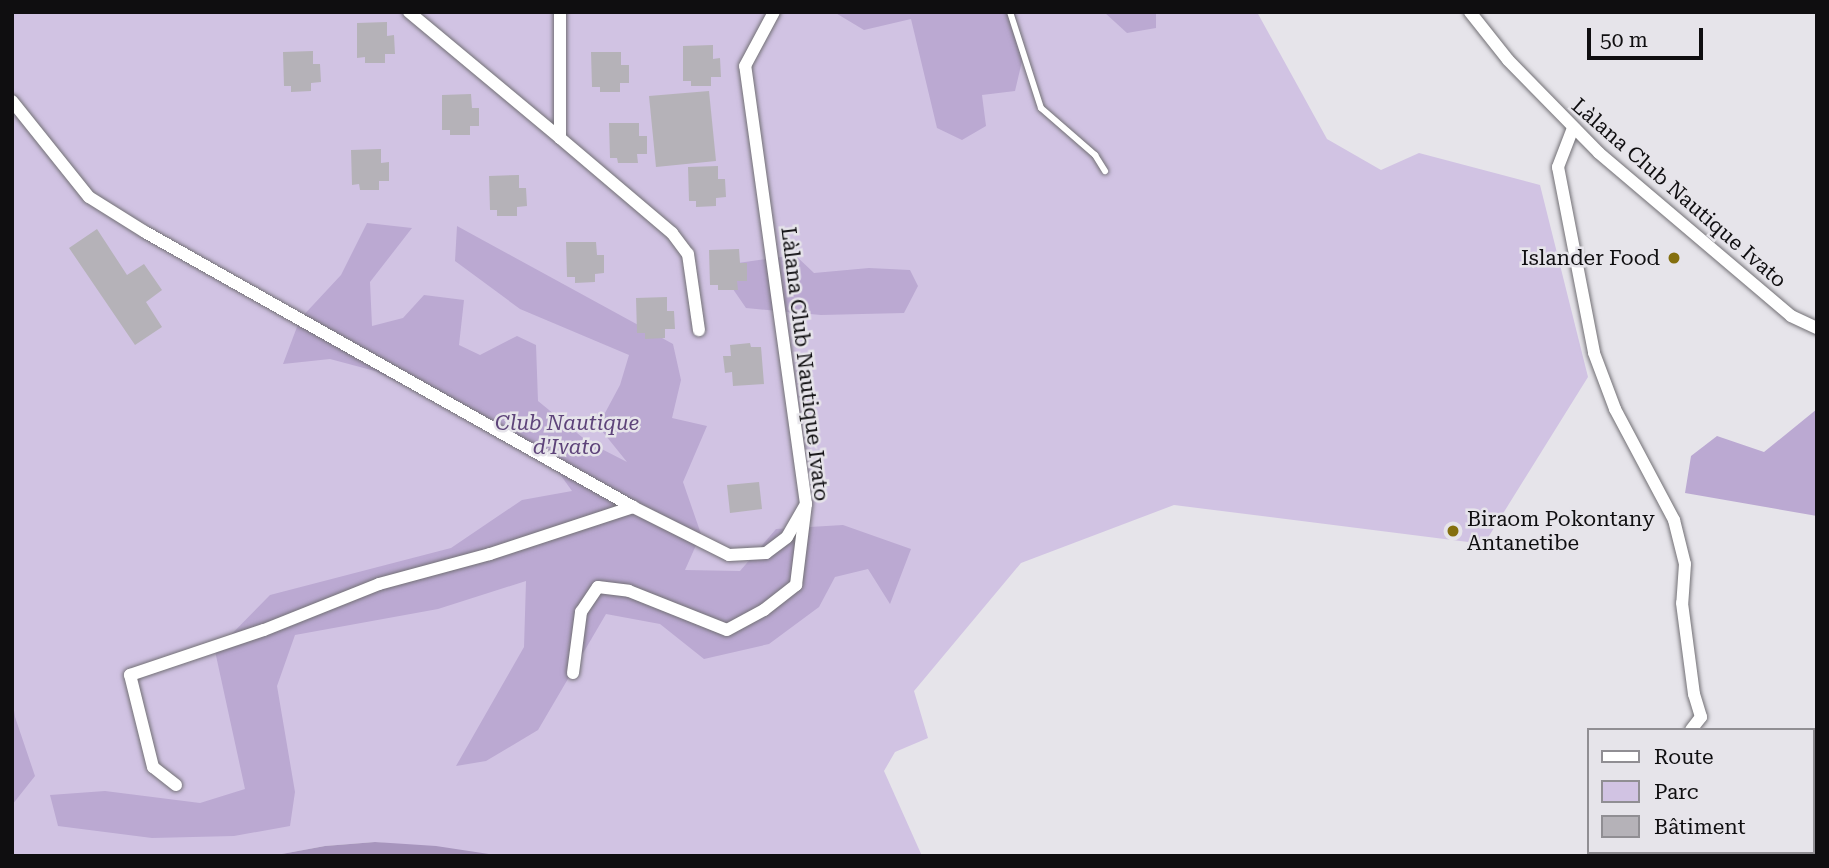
<!DOCTYPE html>
<meta charset="utf-8">
<style>
body{margin:0}
#map{position:relative;width:1829px;height:868px;overflow:hidden;background:#e6e4ea;font-family:"Roboto Serif",serif}
div>[style]{position:absolute}
.green>*{inset:0;background:#d1c3e3}
.forest>*{inset:0;background:#bba9d2}
.water>*{inset:0;background:#a795bd}
.building>*{inset:0;background:#b5b2b8}
.roads{filter:drop-shadow(0 0 2px #727075) drop-shadow(0 0 2px #727075)}
.lane>*{height:6px;margin:-3px;padding:0 3px;transform-origin:3px;border-radius:3px;background:#fff}
.street>*{height:12px;margin:-6px;padding:0 6px;transform-origin:6px;border-radius:6px;background:#fff}
.dots>*{width:19px;height:19px;translate:-50% -50%;box-sizing:border-box;border:4px solid #e6e4ea;border-radius:50%}
span{translate:-50% -50%;white-space:nowrap;text-align:center;line-height:1.15;-webkit-text-stroke:5px #e6e4ea;paint-order:stroke}
.street-label{font-size:21px;color:#0f0e10}
.poi-label{font-size:21px;color:#0f0e10}
.right{translate:-100% -50%;text-align:right}
.left{translate:0 -50%;text-align:left}
.park-label{font-size:21px;color:#5e447a;font-style:italic}
.frame{position:absolute;inset:0;border:14px solid #0f0e10;pointer-events:none}
.legend{position:absolute;left:1587px;top:728px;width:228px;height:126px;box-sizing:border-box;background:#e6e4ea;border:2px solid #908e93;margin:0;padding:9px 12px;list-style:none;font-size:21px;color:#0f0e10}
.legend li{display:flex;align-items:center;gap:14px;height:35px}
.legend b{width:35px;border:2px solid #908e93}
.scale{position:absolute;left:1587px;top:28px;width:116px;height:32px;box-sizing:border-box;border:4px solid #0f0e10;border-top:0;padding-left:9px;font-size:21px;line-height:24px;white-space:nowrap;color:#0f0e10;-webkit-text-stroke:5px #e6e4ea;paint-order:stroke}
</style>
<div id="map">
<div class="green">
<i style="clip-path:polygon(12px 12px,1257px 12px,1327px 139px,1381px 170px,1419px 153px,1540px 185px,1588px 377px,1484px 544px,1174px 505px,1021px 563px,914px 691px,928px 738px,895px 752px,884px 771px,922px 856px,502px 856px,375px 842px,325px 846px,271px 856px,12px 856px)"></i>
</div>
<div class="forest">
<i style="clip-path:polygon(834px 12px,1015px 12px,1023px 57px,1015px 91px,982px 95px,986px 126px,962px 140px,937px 128px,911px 19px,864px 30px)"></i>
<i style="clip-path:polygon(1104px 12px,1156px 12px,1156px 28px,1127px 33px)"></i>
<i style="clip-path:polygon(367px 223px,412px 228px,370px 282px,372px 326px,403px 318px,424px 295px,464px 300px,459px 345px,480px 355px,517px 336px,536px 345px,538px 401px,588px 442px,627px 462px,598px 426px,620px 385px,629px 355px,520px 309px,455px 261px,457px 226px,673px 344px,681px 380px,672px 418px,707px 426px,683px 482px,701px 534px,685px 570px,740px 571px,776px 529px,843px 525px,911px 549px,890px 604px,868px 569px,835px 577px,819px 607px,769px 644px,704px 659px,660px 624px,606px 614px,538px 730px,486px 761px,456px 766px,524px 647px,526px 581px,438px 609px,295px 635px,277px 686px,295px 792px,290px 826px,234px 836px,152px 838px,58px 826px,50px 795px,105px 791px,200px 803px,245px 789px,215px 651px,270px 595px,451px 548px,522px 500px,572px 491px,557px 470px,442px 404px,375px 371px,330px 359px,283px 364px,300px 319px,341px 275px)"></i>
<i style="clip-path:polygon(795px 255px,814px 273px,869px 268px,910px 270px,918px 286px,904px 313px,821px 315px,746px 308px,722px 273px,738px 263px)"></i>
<i style="clip-path:polygon(1817px 409px,1817px 516px,1685px 493px,1691px 456px,1717px 436px,1764px 452px)"></i>
<i style="clip-path:polygon(12px 697px,15px 717px,35px 776px,12px 805px)"></i>
</div>
<div class="water">
<i style="clip-path:polygon(375px 842px,436px 846px,502px 856px,271px 856px,325px 846px)"></i>
</div>
<div class="building">
<i style="clip-path:polygon(387px 22px,387px 36px,394px 35px,395px 54px,385px 54px,385px 63px,365px 63px,365px 57px,357px 58px,357px 23px)"></i>
<i style="clip-path:polygon(713px 45px,713px 59px,720px 58px,721px 77px,711px 77px,711px 86px,691px 86px,691px 81px,683px 81px,683px 46px)"></i>
<i style="clip-path:polygon(313px 51px,313px 64px,320px 64px,321px 82px,311px 83px,311px 91px,291px 92px,291px 86px,284px 86px,283px 52px)"></i>
<i style="clip-path:polygon(591px 52px,621px 52px,621px 65px,629px 65px,629px 83px,620px 83px,620px 92px,600px 92px,600px 87px,592px 87px)"></i>
<i style="clip-path:polygon(709px 91px,716px 161px,656px 167px,649px 96px)"></i>
<i style="clip-path:polygon(471px 94px,472px 108px,479px 108px,479px 126px,470px 126px,470px 135px,450px 135px,450px 130px,442px 130px,442px 95px)"></i>
<i style="clip-path:polygon(609px 123px,639px 123px,639px 136px,647px 136px,647px 154px,637px 154px,638px 163px,618px 163px,617px 158px,610px 158px)"></i>
<i style="clip-path:polygon(381px 149px,381px 163px,389px 162px,389px 181px,379px 181px,379px 190px,360px 190px,359px 184px,352px 185px,351px 150px)"></i>
<i style="clip-path:polygon(718px 166px,718px 179px,725px 179px,726px 197px,716px 198px,716px 206px,696px 207px,696px 201px,689px 201px,688px 167px)"></i>
<i style="clip-path:polygon(519px 175px,519px 188px,526px 188px,527px 206px,517px 207px,517px 216px,497px 216px,497px 210px,490px 210px,489px 176px)"></i>
<i style="clip-path:polygon(97px 229px,127px 275px,144px 264px,162px 290px,146px 302px,162px 327px,135px 345px,69px 248px)"></i>
<i style="clip-path:polygon(566px 242px,596px 242px,597px 255px,604px 255px,604px 273px,595px 274px,595px 282px,575px 283px,575px 277px,567px 277px)"></i>
<i style="clip-path:polygon(739px 249px,740px 263px,747px 263px,747px 281px,737px 281px,738px 290px,718px 290px,718px 285px,710px 285px,709px 250px)"></i>
<i style="clip-path:polygon(667px 297px,667px 311px,674px 311px,675px 329px,665px 329px,665px 338px,645px 339px,645px 333px,637px 333px,636px 298px)"></i>
<i style="clip-path:polygon(750px 343px,751px 347px,761px 347px,764px 384px,733px 386px,732px 372px,725px 373px,723px 356px,731px 356px,730px 345px)"></i>
<i style="clip-path:polygon(759px 482px,762px 509px,730px 513px,727px 485px)"></i>
</div>
<div class="roads">
<div class="lane">
<i style="left:1010px;top:12px;width:101px;rotate:72.1deg"></i>
<i style="left:1041px;top:108px;width:72px;rotate:41deg"></i>
<i style="left:1095px;top:155px;width:19px;rotate:58deg"></i>
</div>
<div class="street">
<i style="left:409px;top:12px;width:197px;rotate:39.8deg"></i>
<i style="left:560px;top:12px;width:126px;rotate:90deg"></i>
<i style="left:560px;top:138px;width:147px;rotate:40.3deg"></i>
<i style="left:672px;top:233px;width:26px;rotate:53deg"></i>
<i style="left:688px;top:254px;width:77px;rotate:81.8deg"></i>
<i style="left:1470px;top:12px;width:61px;rotate:51.6deg"></i>
<i style="left:1508px;top:60px;width:130px;rotate:45.6deg"></i>
<i style="left:1599px;top:153px;width:252px;rotate:40.3deg"></i>
<i style="left:1791px;top:316px;width:29px;rotate:25deg"></i>
<i style="left:12px;top:101px;width:123px;rotate:51.3deg"></i>
<i style="left:89px;top:197px;width:66px;rotate:32deg"></i>
<i style="left:145px;top:232px;width:560px;rotate:29.4deg"></i>
<i style="left:633px;top:507px;width:107px;rotate:26.6deg"></i>
<i style="left:729px;top:555px;width:37px;rotate:-3deg"></i>
<i style="left:766px;top:553px;width:26px;rotate:-37deg"></i>
<i style="left:787px;top:537px;width:38px;rotate:-60deg"></i>
<i style="left:1573px;top:128px;width:42px;rotate:111deg"></i>
<i style="left:1558px;top:167px;width:189px;rotate:79deg"></i>
<i style="left:1594px;top:353px;width:60px;rotate:69.4deg"></i>
<i style="left:1615px;top:409px;width:126px;rotate:62deg"></i>
<i style="left:1674px;top:520px;width:45px;rotate:76deg"></i>
<i style="left:1685px;top:564px;width:39px;rotate:94deg"></i>
<i style="left:1682px;top:603px;width:92px;rotate:82.5deg"></i>
<i style="left:1694px;top:694px;width:24px;rotate:73deg"></i>
<i style="left:1701px;top:717px;width:16px;rotate:128deg"></i>
<i style="left:573px;top:673px;width:62px;rotate:-82.5deg"></i>
<i style="left:581px;top:612px;width:30px;rotate:-56deg"></i>
<i style="left:598px;top:587px;width:31px;rotate:7deg"></i>
<i style="left:629px;top:591px;width:105px;rotate:21.7deg"></i>
<i style="left:727px;top:630px;width:42px;rotate:-28.4deg"></i>
<i style="left:764px;top:610px;width:41px;rotate:-38deg"></i>
<i style="left:796px;top:585px;width:82px;rotate:-83deg"></i>
<i style="left:806px;top:504px;width:442px;rotate:-97.9deg"></i>
<i style="left:745px;top:66px;width:61px;rotate:-61.8deg"></i>
<i style="left:176px;top:785px;width:29px;rotate:-142deg"></i>
<i style="left:153px;top:767px;width:95px;rotate:-104deg"></i>
<i style="left:130px;top:675px;width:141px;rotate:-18.6deg"></i>
<i style="left:264px;top:630px;width:124px;rotate:-21.8deg"></i>
<i style="left:379px;top:584px;width:115px;rotate:-15.1deg"></i>
<i style="left:490px;top:554px;width:151px;rotate:-18.2deg"></i>
</div>
</div>
<div class="dots">
<i style="left:1674px;top:258px;background:#846f0e"></i>
<i style="left:1453px;top:531px;background:#846f0e"></i>
</div>
<div class="street-label">
<span style="left:1679px;top:193px;rotate:41deg">Làlana Club Nautique Ivato</span>
<span style="left:805px;top:364px;rotate:83deg">Làlana Club Nautique Ivato</span>
</div>
<div class="poi-label">
<span class="right" style="left:1660px;top:258px">Islander Food</span>
<span class="left" style="left:1467px;top:531px">Biraom Pokontany<br>Antanetibe</span>
</div>
<div class="park-label">
<span style="left:567px;top:435px">Club Nautique<br>d'Ivato</span>
</div>
<div class="frame"></div>
<ul class="legend">
<li><b style="height:9px;background:#fff"></b>Route</li>
<li><b style="height:19px;background:#d1c3e3"></b>Parc</li>
<li><b style="height:19px;background:#b5b2b8"></b>Bâtiment</li>
</ul>
<div class="scale">50 m</div>
</div>
